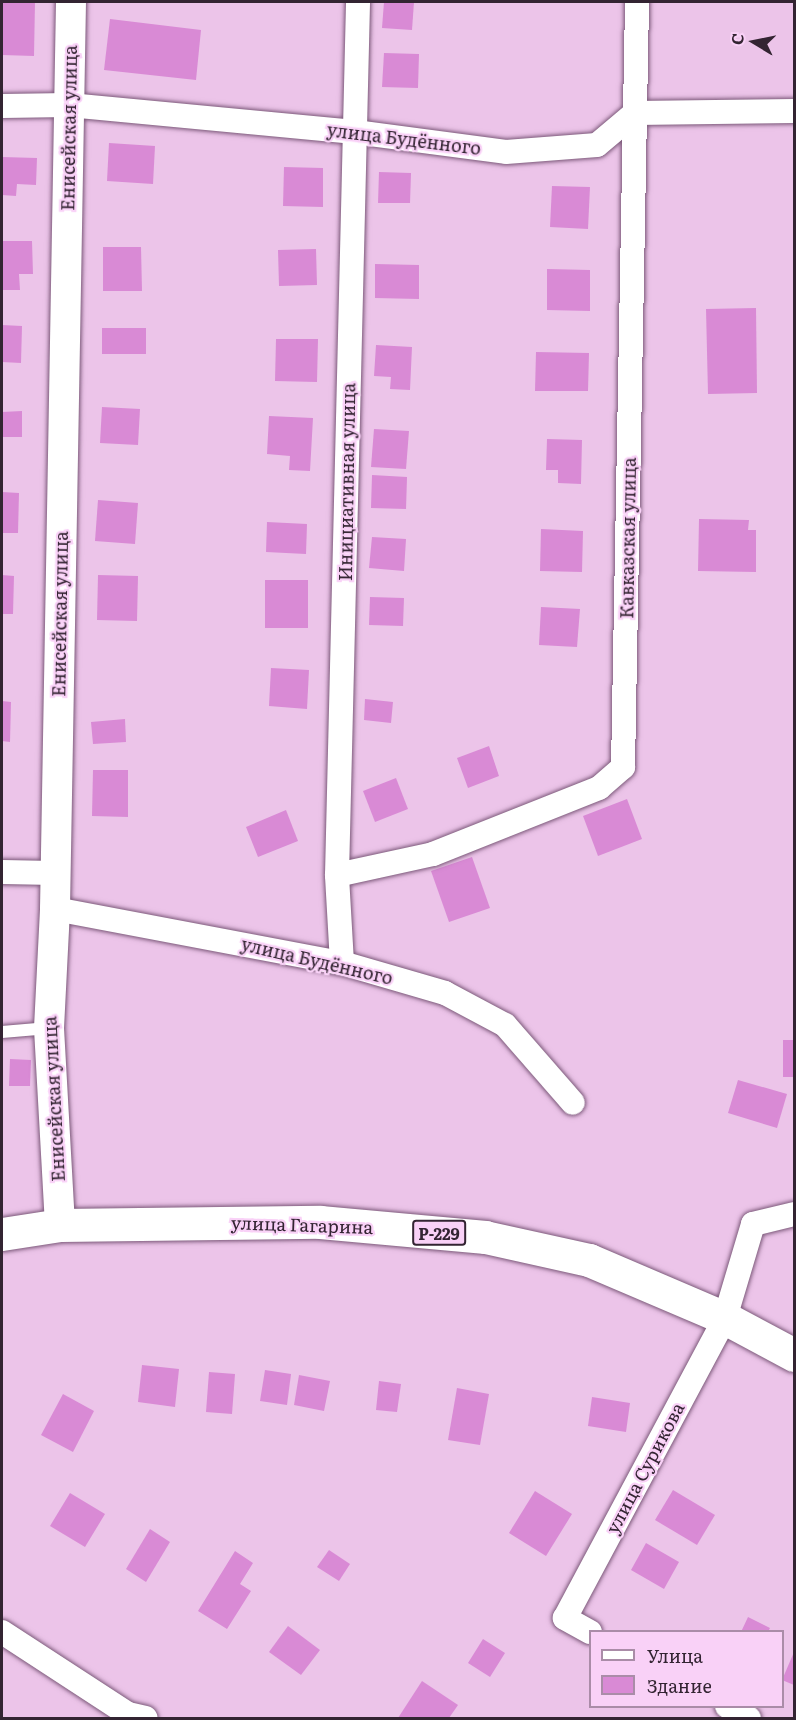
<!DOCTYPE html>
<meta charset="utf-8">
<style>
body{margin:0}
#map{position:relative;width:796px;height:1720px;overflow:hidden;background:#ecc4e9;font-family:Literata,serif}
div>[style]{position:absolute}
.building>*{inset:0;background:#d98ad5}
.roads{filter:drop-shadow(0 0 2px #7c597a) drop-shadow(0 0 2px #7c597a)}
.service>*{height:12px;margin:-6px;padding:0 6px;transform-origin:6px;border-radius:6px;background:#fff}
.minor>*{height:24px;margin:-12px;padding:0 12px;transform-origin:12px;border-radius:12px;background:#fff}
.tertiary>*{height:30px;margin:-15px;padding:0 15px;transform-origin:15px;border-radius:15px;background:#fff}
.primary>*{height:33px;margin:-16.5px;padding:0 16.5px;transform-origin:16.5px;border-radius:16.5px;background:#fff}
span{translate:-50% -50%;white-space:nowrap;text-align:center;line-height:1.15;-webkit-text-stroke:4.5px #f9d1f7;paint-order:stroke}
.shield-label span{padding:2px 4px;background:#f9d1f7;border:2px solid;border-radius:4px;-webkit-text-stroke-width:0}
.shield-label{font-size:16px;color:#332432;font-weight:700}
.street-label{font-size:18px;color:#332432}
.frame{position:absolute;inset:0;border:3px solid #332432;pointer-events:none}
.legend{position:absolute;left:589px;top:1630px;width:195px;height:78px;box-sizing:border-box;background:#f9d1f7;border:2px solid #aa8ca8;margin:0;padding:8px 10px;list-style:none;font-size:18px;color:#332432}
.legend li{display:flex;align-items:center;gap:12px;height:30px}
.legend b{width:30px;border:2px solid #aa8ca8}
.north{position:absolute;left:724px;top:12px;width:60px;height:60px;-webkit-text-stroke:4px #f9d1f7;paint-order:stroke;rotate:280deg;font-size:16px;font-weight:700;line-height:24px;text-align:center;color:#332432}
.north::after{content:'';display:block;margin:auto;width:21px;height:27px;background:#332432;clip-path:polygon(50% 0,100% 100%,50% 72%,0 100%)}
</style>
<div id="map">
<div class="building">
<i style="clip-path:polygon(2px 2px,35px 2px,34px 56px,2px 55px)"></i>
<i style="clip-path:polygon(384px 2px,414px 2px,412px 30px,382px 28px)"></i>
<i style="clip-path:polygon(110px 19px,201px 30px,196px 80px,104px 70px)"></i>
<i style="clip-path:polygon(384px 53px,419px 54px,418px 88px,382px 87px)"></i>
<i style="clip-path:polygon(109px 143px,155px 146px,153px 184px,107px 181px)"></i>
<i style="clip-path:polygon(2px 157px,37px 158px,36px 185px,17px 184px,16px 196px,2px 195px)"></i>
<i style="clip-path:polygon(284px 167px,323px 168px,323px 207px,283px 206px)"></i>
<i style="clip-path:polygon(379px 172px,411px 173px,410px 203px,378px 203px)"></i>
<i style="clip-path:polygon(552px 186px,590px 187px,588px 229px,550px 227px)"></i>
<i style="clip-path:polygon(2px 241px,32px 241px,33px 274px,19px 274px,20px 290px,2px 290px)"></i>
<i style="clip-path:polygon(103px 247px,141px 247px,142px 291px,103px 291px)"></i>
<i style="clip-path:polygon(316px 249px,317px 285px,279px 286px,278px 250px)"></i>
<i style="clip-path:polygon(375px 264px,419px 265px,419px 299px,375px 298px)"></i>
<i style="clip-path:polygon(547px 269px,590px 270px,590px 311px,547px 310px)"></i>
<i style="clip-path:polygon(756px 308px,757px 393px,708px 394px,706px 309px)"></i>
<i style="clip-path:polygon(2px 325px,22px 326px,21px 363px,2px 362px)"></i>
<i style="clip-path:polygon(102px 328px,146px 328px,146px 354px,102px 354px)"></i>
<i style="clip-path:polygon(276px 339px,318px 339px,317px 382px,275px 381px)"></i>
<i style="clip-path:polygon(376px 345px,412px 347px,410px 390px,390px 389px,391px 377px,374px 376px)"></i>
<i style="clip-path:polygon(536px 352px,589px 353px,588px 391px,535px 391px)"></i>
<i style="clip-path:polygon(102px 407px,140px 409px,138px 445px,100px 443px)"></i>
<i style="clip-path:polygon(22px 411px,22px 437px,2px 437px,2px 412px)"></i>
<i style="clip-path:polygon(269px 416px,313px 418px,310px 471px,289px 470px,290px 456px,267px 454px)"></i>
<i style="clip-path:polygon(374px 429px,409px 431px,406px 469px,371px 467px)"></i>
<i style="clip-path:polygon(547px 439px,582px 440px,581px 484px,558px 483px,558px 470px,546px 470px)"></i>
<i style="clip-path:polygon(372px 475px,407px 477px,406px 509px,371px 508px)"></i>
<i style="clip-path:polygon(2px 492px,19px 493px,18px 533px,2px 533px)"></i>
<i style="clip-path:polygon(98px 500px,138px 503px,135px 544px,95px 541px)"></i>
<i style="clip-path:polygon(699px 519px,749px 520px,748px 530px,756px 530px,756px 572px,698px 571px)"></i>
<i style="clip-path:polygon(267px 522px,307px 524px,306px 554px,266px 552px)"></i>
<i style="clip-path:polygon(541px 529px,583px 531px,582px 572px,540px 571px)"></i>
<i style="clip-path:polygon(372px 537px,406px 539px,404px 571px,369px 568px)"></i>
<i style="clip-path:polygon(2px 575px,14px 576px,13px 614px,2px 614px)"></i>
<i style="clip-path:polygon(98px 575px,138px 576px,137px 621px,97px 620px)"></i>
<i style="clip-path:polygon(265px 580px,308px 580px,308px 628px,265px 628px)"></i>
<i style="clip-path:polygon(370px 597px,404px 598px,403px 626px,369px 625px)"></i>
<i style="clip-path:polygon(541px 607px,580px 609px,577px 647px,539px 645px)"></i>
<i style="clip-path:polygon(271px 668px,309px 670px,307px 709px,269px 706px)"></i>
<i style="clip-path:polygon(365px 699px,393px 702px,391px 723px,364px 720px)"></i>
<i style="clip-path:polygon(2px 701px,11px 702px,10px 742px,2px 741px)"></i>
<i style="clip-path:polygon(125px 719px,126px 742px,93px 744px,91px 722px)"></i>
<i style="clip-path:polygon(489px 746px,499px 776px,468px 788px,457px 758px)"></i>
<i style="clip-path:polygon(93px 770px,128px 770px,128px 817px,92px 816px)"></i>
<i style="clip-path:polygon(396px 778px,408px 809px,375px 822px,363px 791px)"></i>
<i style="clip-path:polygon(627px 799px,642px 839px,598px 856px,583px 816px)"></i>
<i style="clip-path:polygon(286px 810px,298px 841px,258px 857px,246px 827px)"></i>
<i style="clip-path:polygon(472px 857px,490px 908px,449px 922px,431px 871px)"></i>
<i style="clip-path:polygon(783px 1040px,794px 1040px,794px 1077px,783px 1077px)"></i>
<i style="clip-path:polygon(10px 1059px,31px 1060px,30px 1086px,9px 1086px)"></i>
<i style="clip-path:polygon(738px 1080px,787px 1094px,777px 1128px,728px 1113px)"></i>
<i style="clip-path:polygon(142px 1365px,179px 1369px,175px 1407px,138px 1402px)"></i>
<i style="clip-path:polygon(265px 1370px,291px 1374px,287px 1405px,260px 1401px)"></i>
<i style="clip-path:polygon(209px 1372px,235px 1374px,232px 1414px,206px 1412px)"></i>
<i style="clip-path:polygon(299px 1375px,330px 1381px,324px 1411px,294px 1405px)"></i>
<i style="clip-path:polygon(379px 1381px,401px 1384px,397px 1412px,376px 1410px)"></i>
<i style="clip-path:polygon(457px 1388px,489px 1394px,480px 1445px,448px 1440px)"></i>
<i style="clip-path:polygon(63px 1394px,94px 1411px,73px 1452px,41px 1435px)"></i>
<i style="clip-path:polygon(592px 1397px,630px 1403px,626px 1432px,588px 1426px)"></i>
<i style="clip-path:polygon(673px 1490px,715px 1515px,697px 1545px,655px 1520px)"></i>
<i style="clip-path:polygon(535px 1491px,572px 1514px,546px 1556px,509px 1533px)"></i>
<i style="clip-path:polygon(70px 1493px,105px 1514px,85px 1547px,50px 1526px)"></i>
<i style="clip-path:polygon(150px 1529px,170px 1542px,146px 1582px,126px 1569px)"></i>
<i style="clip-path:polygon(646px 1543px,679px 1562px,664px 1589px,631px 1570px)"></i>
<i style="clip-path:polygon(329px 1550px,350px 1564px,339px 1581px,317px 1567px)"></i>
<i style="clip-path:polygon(235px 1551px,253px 1563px,240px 1584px,251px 1591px,227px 1629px,198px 1611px)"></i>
<i style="clip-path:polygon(748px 1617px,770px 1628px,768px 1632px,741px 1632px)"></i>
<i style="clip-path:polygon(288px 1626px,320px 1650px,301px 1675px,269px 1652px)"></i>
<i style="clip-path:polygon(483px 1639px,505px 1653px,490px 1677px,468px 1663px)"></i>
<i style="clip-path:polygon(794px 1652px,794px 1685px,782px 1680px)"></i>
<i style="clip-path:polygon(422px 1681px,458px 1705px,449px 1718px,398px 1718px)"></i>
</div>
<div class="roads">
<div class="service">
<i style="left:2px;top:1032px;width:47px;rotate:-4.9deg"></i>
</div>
<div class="minor">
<i style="left:2px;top:106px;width:67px;rotate:-0.9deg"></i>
<i style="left:69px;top:105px;width:287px;rotate:5.4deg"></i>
<i style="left:355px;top:132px;width:152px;rotate:7.5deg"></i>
<i style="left:506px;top:152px;width:91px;rotate:-4.4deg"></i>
<i style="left:597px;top:145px;width:50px;rotate:-40.1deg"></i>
<i style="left:635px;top:113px;width:159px;rotate:-0.7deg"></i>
<i style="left:2px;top:872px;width:53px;rotate:1.1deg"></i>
<i style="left:337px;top:875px;width:98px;rotate:-12.3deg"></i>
<i style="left:433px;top:854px;width:179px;rotate:-21.7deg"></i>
<i style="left:599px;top:788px;width:32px;rotate:-41deg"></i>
<i style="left:623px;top:767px;width:765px;rotate:-88.95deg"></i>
<i style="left:55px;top:909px;width:292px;rotate:10.7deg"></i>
<i style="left:342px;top:963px;width:107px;rotate:16.2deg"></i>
<i style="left:445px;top:993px;width:68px;rotate:28.1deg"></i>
<i style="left:505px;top:1025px;width:103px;rotate:48.9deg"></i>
<i style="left:342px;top:963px;width:88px;rotate:-93.3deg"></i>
<i style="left:337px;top:875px;width:873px;rotate:-88.62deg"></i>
<i style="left:2px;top:1632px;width:150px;rotate:33.1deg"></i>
<i style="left:128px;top:1714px;width:18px;rotate:13deg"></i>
<i style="left:590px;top:1632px;width:29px;rotate:-151deg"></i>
<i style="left:565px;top:1618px;width:340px;rotate:-61.9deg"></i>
<i style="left:725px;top:1318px;width:98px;rotate:-73.4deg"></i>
<i style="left:753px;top:1224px;width:42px;rotate:-13.7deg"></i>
<i style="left:727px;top:1706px;width:25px;rotate:29deg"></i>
</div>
<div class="tertiary">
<i style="left:60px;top:1225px;width:197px;rotate:-93.2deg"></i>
<i style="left:49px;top:1028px;width:119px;rotate:-87.1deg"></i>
<i style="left:55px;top:909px;width:907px;rotate:-88.99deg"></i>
</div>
<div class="primary">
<i style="left:2px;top:1234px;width:59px;rotate:-8.8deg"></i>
<i style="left:60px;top:1225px;width:260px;rotate:-0.7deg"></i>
<i style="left:320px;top:1222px;width:166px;rotate:5.2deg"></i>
<i style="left:485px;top:1237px;width:107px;rotate:12.5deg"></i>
<i style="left:589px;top:1260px;width:148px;rotate:23.1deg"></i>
<i style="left:725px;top:1318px;width:78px;rotate:28.2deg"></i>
</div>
</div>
<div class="shield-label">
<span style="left:439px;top:1233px">Р-229</span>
</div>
<div class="street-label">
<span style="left:69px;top:128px;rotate:-89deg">Енисейская улица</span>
<span style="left:404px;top:139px;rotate:7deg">улица Будённого</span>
<span style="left:347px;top:482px;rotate:-89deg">Инициативная улица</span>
<span style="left:628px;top:538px;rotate:-89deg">Кавказская улица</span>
<span style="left:60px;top:614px;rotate:-89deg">Енисейская улица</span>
<span style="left:317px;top:961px;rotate:13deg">улица Будённого</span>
<span style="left:54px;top:1099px;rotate:-93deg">Енисейская улица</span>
<span style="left:302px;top:1225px;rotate:2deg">улица Гагарина</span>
<span style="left:645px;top:1468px;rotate:-62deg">улица Сурикова</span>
</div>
<div class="frame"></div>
<ul class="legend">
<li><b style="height:8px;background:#fff"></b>Улица</li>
<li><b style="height:16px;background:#d98ad5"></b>Здание</li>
</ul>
<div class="north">С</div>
</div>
